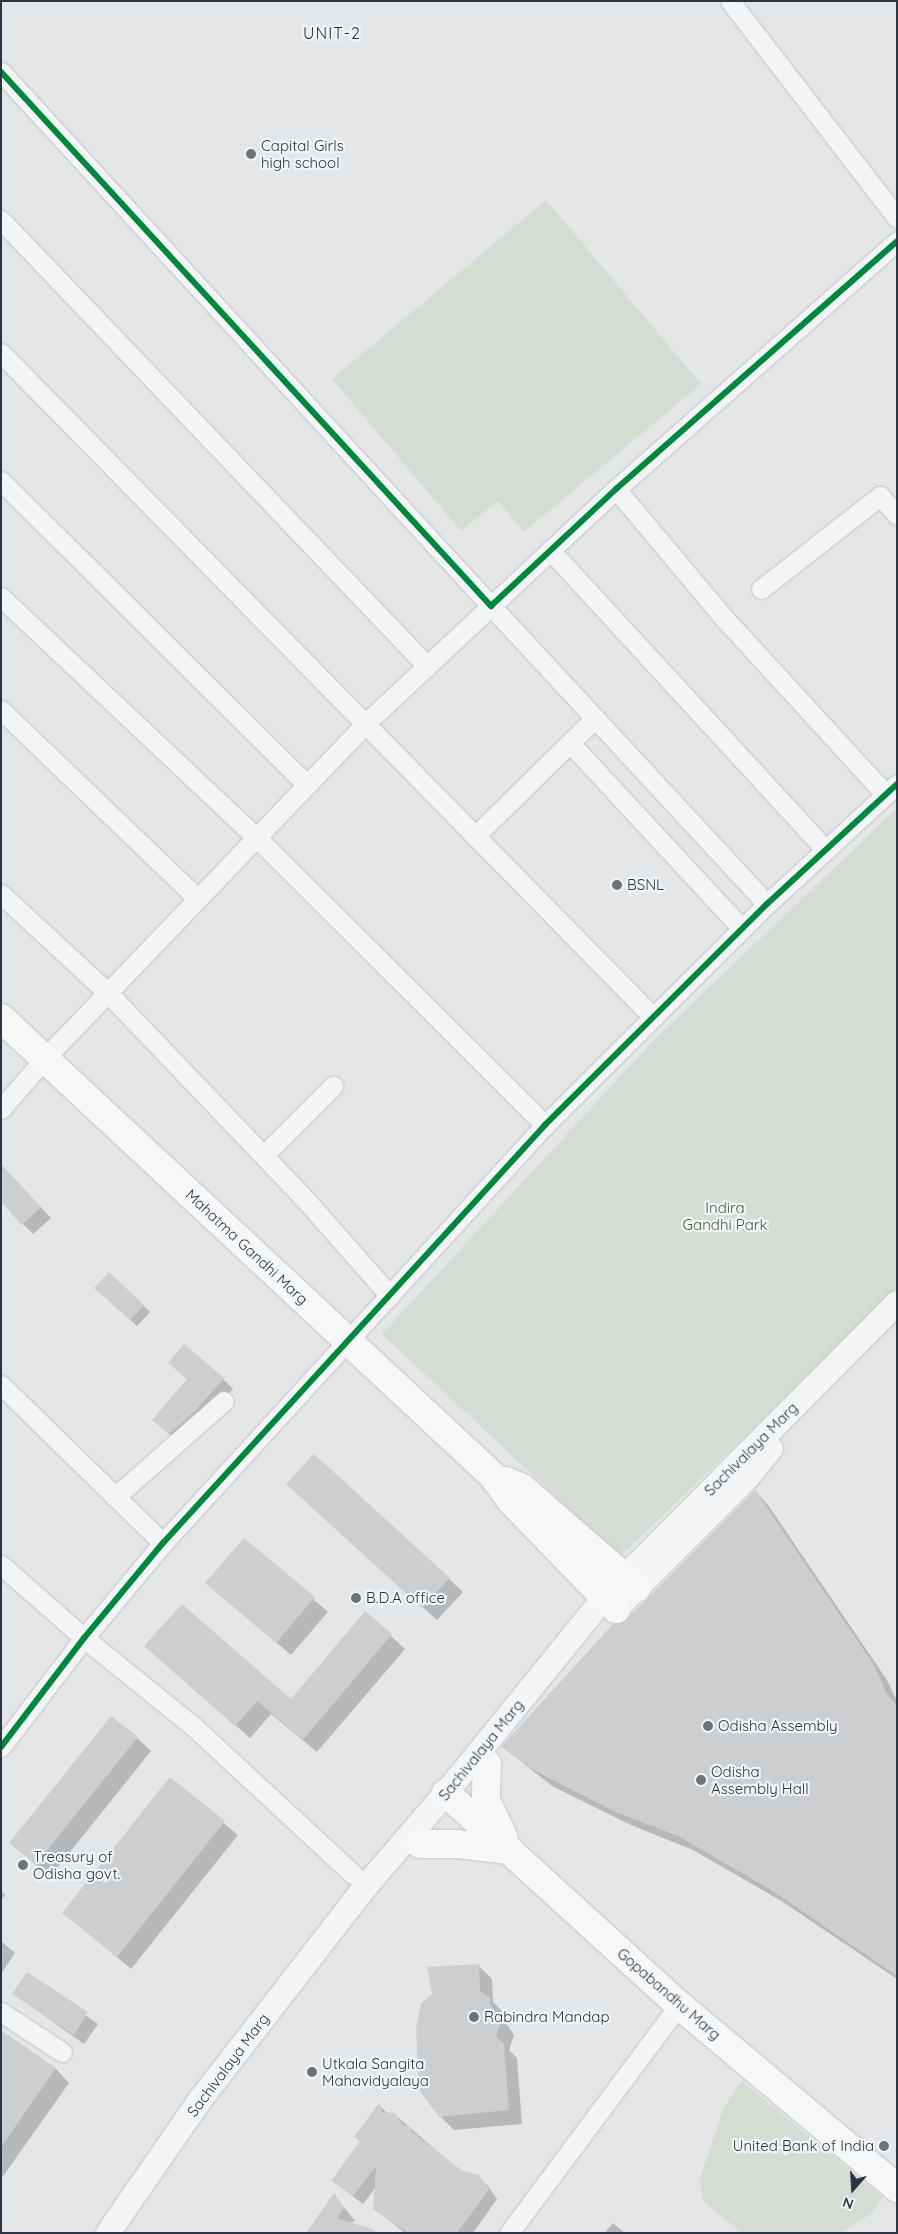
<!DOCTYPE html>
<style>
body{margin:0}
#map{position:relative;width:898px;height:2234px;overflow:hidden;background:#e4e6e8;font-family:Quicksand,sans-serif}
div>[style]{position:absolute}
.green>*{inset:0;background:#d6dcd4}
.shadow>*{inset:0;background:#0003}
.building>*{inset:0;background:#ccced0}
.roads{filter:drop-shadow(0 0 1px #c2c4c6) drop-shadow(0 0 1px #c2c4c6)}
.minor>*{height:19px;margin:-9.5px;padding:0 9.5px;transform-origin:9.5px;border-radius:9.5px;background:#f3f4f5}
.tertiary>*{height:24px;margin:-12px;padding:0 12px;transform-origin:12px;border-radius:12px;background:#f3f4f5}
.secondary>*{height:28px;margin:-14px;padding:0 14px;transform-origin:14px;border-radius:14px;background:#f7f7f7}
.cycleway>*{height:6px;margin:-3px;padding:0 3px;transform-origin:3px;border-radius:3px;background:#00873e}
.dots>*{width:14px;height:14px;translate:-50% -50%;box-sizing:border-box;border:2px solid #f2f5f7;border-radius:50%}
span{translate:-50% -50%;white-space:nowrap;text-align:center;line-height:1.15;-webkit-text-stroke:4.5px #f2f5f7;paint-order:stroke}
.poi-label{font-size:15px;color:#2b3641}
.left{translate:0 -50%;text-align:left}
.right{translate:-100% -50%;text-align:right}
.park-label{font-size:15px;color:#455b39}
.street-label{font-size:15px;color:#2b3641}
.neighbourhood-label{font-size:16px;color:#1d2731;letter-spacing:1px}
.frame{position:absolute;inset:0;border:2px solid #2b3641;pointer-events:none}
.north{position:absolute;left:828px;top:2164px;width:50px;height:50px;-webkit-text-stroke:4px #f2f5f7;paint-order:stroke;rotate:199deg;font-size:14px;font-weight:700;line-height:20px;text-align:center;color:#2b3641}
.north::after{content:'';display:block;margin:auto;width:18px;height:22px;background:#2b3641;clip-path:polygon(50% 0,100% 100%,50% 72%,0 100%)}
</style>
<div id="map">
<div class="green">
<i style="clip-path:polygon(546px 200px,701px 384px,524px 532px,498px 501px,461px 531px,332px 379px)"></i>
<i style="clip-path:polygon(897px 808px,897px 1288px,620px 1557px,382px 1334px,653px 1041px)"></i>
<i style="clip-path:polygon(742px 2081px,883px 2198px,872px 2213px,841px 2233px,742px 2233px,704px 2202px,699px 2182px,724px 2108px)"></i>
</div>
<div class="shadow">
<i style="clip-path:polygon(17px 1182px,51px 1218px,33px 1234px,23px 1224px)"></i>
<i style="clip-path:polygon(109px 1273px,150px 1312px,137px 1326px,102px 1294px)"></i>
<i style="clip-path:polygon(223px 1379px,233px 1389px,205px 1421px,180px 1444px,154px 1420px,188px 1380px)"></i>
<i style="clip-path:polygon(755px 1491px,768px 1505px,887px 1680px,897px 1701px,897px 1979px,783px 1902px,693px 1850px,631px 1825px,552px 1786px,503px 1747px)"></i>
<i style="clip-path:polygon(302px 1497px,449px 1579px,463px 1592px,437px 1620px)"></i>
<i style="clip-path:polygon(244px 1539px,328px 1612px,291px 1655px,207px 1583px)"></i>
<i style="clip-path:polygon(366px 1613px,405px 1649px,317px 1752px,271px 1714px,250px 1738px,146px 1646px,291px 1701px)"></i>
<i style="clip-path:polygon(137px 1738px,151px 1751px,50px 1877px,11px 1843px)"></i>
<i style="clip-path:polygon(170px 1779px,238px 1835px,131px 1969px,64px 1913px)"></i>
<i style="clip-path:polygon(1px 1890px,5px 1895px,1px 1900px)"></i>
<i style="clip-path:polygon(1px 1941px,15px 1953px,1px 1974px)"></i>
<i style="clip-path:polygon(478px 1965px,492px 1979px,493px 2002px,504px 2013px,503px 2019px,514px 2035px,509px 2050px,517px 2058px,522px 2124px,454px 2130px,440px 2116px)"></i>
<i style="clip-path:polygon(27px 1974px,98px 2024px,84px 2044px,14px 1994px)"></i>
<i style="clip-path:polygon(1px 2031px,56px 2069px,69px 2083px,1px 2179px)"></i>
<i style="clip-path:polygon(379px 2105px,388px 2114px,394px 2114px,460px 2171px,478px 2176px,488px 2186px,497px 2199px,473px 2233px,405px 2233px,375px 2209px,376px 2187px,363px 2204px,333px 2181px,361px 2142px,355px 2136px)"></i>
<i style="clip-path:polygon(334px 2195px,355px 2221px,307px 2233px)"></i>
<i style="clip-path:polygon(613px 2223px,625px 2233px,605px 2233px)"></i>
</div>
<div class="building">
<i style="clip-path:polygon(1px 1164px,41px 1207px,22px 1225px,1px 1202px)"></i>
<i style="clip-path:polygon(109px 1272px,144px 1305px,130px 1320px,94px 1288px)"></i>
<i style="clip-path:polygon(184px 1344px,224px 1378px,195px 1411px,169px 1434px,152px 1420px,187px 1379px,168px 1363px)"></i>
<i style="clip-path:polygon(314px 1454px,450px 1578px,422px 1608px,286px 1484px)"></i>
<i style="clip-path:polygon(755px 1490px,874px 1665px,887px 1694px,897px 1706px,897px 1976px,768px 1888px,678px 1836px,616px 1812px,537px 1772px,501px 1747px,613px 1624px,626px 1620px)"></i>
<i style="clip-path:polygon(244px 1538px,315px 1597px,276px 1643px,205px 1583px)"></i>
<i style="clip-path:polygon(182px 1604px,291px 1699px,365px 1611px,392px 1634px,303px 1740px,257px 1701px,235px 1726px,144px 1646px)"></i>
<i style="clip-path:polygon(111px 1716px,138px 1737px,36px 1864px,9px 1843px)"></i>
<i style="clip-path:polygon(170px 1777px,225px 1821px,117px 1957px,62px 1913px)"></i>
<i style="clip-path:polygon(479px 1964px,480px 1991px,491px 1998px,490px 2004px,501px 2020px,496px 2037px,504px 2043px,509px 2110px,439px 2117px,419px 2090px,416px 2028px,421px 2003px,432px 1994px,427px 1967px)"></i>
<i style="clip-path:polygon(27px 1972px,88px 2012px,74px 2035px,12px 1994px)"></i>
<i style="clip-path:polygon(1px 2030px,56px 2068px,1px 2147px)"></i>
<i style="clip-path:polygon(379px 2103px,382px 2112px,395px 2113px,402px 2124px,413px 2129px,411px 2131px,461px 2170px,479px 2175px,489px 2189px,457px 2233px,408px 2233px,373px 2209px,376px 2166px,353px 2196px,331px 2181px,360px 2141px,354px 2137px)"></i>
<i style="clip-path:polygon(334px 2193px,344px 2208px,337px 2218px,375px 2230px,375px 2233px,306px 2233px)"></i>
</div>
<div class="roads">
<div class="minor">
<i style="left:730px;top:1px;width:274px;rotate:52.4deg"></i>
<i style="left:1px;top:72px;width:725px;rotate:47.46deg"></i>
<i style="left:491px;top:606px;width:171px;rotate:-43.1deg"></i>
<i style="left:616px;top:489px;width:375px;rotate:-41.4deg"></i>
<i style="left:1px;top:220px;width:617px;rotate:46.31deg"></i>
<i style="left:1px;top:353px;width:931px;rotate:45.52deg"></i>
<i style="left:1px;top:481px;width:431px;rotate:44.8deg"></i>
<i style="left:616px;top:489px;width:168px;rotate:50.1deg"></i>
<i style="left:724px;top:618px;width:239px;rotate:47.5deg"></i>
<i style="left:550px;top:550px;width:408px;rotate:47.4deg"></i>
<i style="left:761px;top:589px;width:151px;rotate:-38deg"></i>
<i style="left:880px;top:496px;width:25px;rotate:48deg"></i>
<i style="left:1px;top:597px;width:350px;rotate:43.3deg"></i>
<i style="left:256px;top:837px;width:408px;rotate:44.9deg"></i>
<i style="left:1px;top:710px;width:272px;rotate:43.8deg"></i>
<i style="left:570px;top:743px;width:253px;rotate:47.2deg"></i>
<i style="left:475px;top:836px;width:168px;rotate:-44.5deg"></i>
<i style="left:1px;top:894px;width:144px;rotate:42.8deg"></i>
<i style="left:107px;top:992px;width:285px;rotate:46.3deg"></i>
<i style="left:304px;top:1198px;width:130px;rotate:48.7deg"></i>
<i style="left:1px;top:1109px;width:66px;rotate:-49.3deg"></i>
<i style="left:44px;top:1059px;width:465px;rotate:-46.2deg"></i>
<i style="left:366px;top:723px;width:171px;rotate:-43.1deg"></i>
<i style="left:491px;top:606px;width:406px;rotate:47.2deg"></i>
<i style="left:264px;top:1155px;width:98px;rotate:-45deg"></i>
<i style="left:1px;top:1385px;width:226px;rotate:44.3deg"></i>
<i style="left:115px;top:1497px;width:145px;rotate:-41.4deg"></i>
<i style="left:1px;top:1565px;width:111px;rotate:41.3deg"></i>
<i style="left:84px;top:1638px;width:141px;rotate:39deg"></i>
<i style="left:194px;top:1727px;width:218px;rotate:42.8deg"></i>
<i style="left:1px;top:1747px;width:137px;rotate:-52.7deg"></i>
<i style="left:84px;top:1638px;width:124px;rotate:-50.3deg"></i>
<i style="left:163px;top:1543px;width:566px;rotate:-47.58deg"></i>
<i style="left:545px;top:1125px;width:313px;rotate:-44.9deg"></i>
<i style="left:767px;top:904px;width:177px;rotate:-42.7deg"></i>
<i style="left:1px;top:2012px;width:73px;rotate:33.3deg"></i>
<i style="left:509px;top:2233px;width:284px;rotate:-53.3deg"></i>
</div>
<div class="tertiary">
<i style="left:623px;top:1602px;width:175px;rotate:-45deg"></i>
<i style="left:747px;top:1478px;width:38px;rotate:-51deg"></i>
<i style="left:108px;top:2233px;width:162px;rotate:-55.3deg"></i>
<i style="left:200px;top:2100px;width:271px;rotate:-52.2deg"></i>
<i style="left:366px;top:1886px;width:123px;rotate:-49.3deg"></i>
<i style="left:446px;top:1793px;width:250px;rotate:-51deg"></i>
<i style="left:603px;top:1599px;width:417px;rotate:-45.2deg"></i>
</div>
<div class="secondary">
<i style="left:1px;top:1018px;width:672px;rotate:42.95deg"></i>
<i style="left:493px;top:1476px;width:31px;rotate:54deg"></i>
<i style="left:511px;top:1501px;width:151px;rotate:45.8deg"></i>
<i style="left:506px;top:1481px;width:17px;rotate:24deg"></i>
<i style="left:522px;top:1488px;width:152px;rotate:41deg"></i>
<i style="left:487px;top:1764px;width:37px;rotate:92deg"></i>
<i style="left:486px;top:1801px;width:39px;rotate:64deg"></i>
<i style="left:446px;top:1793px;width:315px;rotate:42.3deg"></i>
<i style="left:679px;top:2005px;width:285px;rotate:40deg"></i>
<i style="left:420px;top:1844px;width:37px"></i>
<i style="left:457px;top:1844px;width:53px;rotate:6.5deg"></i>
</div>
</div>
<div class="cycleway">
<i style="left:1px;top:72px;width:725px;rotate:47.46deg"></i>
<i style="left:491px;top:606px;width:171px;rotate:-43.1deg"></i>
<i style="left:616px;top:489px;width:375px;rotate:-41.4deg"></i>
<i style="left:1px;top:1747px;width:137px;rotate:-52.7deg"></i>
<i style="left:84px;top:1638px;width:124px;rotate:-50.3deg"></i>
<i style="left:163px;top:1543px;width:566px;rotate:-47.58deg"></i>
<i style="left:545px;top:1125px;width:313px;rotate:-44.9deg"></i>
<i style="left:767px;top:904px;width:177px;rotate:-42.7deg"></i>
</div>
<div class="dots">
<i style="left:251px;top:154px;background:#6c747b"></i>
<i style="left:617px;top:885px;background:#6c747b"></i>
<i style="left:356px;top:1598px;background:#6c747b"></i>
<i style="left:708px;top:1726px;background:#6c747b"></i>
<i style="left:701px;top:1780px;background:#6c747b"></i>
<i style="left:23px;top:1865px;background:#6c747b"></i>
<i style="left:474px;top:2017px;background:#6c747b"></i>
<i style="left:312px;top:2072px;background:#6c747b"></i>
<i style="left:884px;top:2146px;background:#6c747b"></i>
</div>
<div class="poi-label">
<span class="left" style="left:261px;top:154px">Capital Girls<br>high school</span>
<span class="left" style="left:627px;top:885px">BSNL</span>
<span class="left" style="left:366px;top:1598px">B.D.A office</span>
<span class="left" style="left:718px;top:1726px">Odisha Assembly</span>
<span class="left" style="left:711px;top:1780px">Odisha<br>Assembly Hall</span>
<span class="left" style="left:33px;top:1865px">Treasury of<br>Odisha govt.</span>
<span class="left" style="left:484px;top:2017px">Rabindra Mandap</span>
<span class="left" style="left:322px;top:2072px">Utkala Sangita<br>Mahavidyalaya</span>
<span class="right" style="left:874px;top:2146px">United Bank of India</span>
</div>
<div class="park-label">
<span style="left:725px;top:1216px">Indira<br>Gandhi Park</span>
</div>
<div class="street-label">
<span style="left:247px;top:1247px;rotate:43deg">Mahatma Gandhi Marg</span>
<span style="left:751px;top:1449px;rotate:-45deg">Sachivalaya Marg</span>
<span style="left:481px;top:1750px;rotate:-51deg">Sachivalaya Marg</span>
<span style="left:669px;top:1994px;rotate:41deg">Gopabandhu Marg</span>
<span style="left:228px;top:2065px;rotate:-53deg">Sachivalaya Marg</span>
</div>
<div class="neighbourhood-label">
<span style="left:332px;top:33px">UNIT-2</span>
</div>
<div class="frame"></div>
<div class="north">N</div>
</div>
